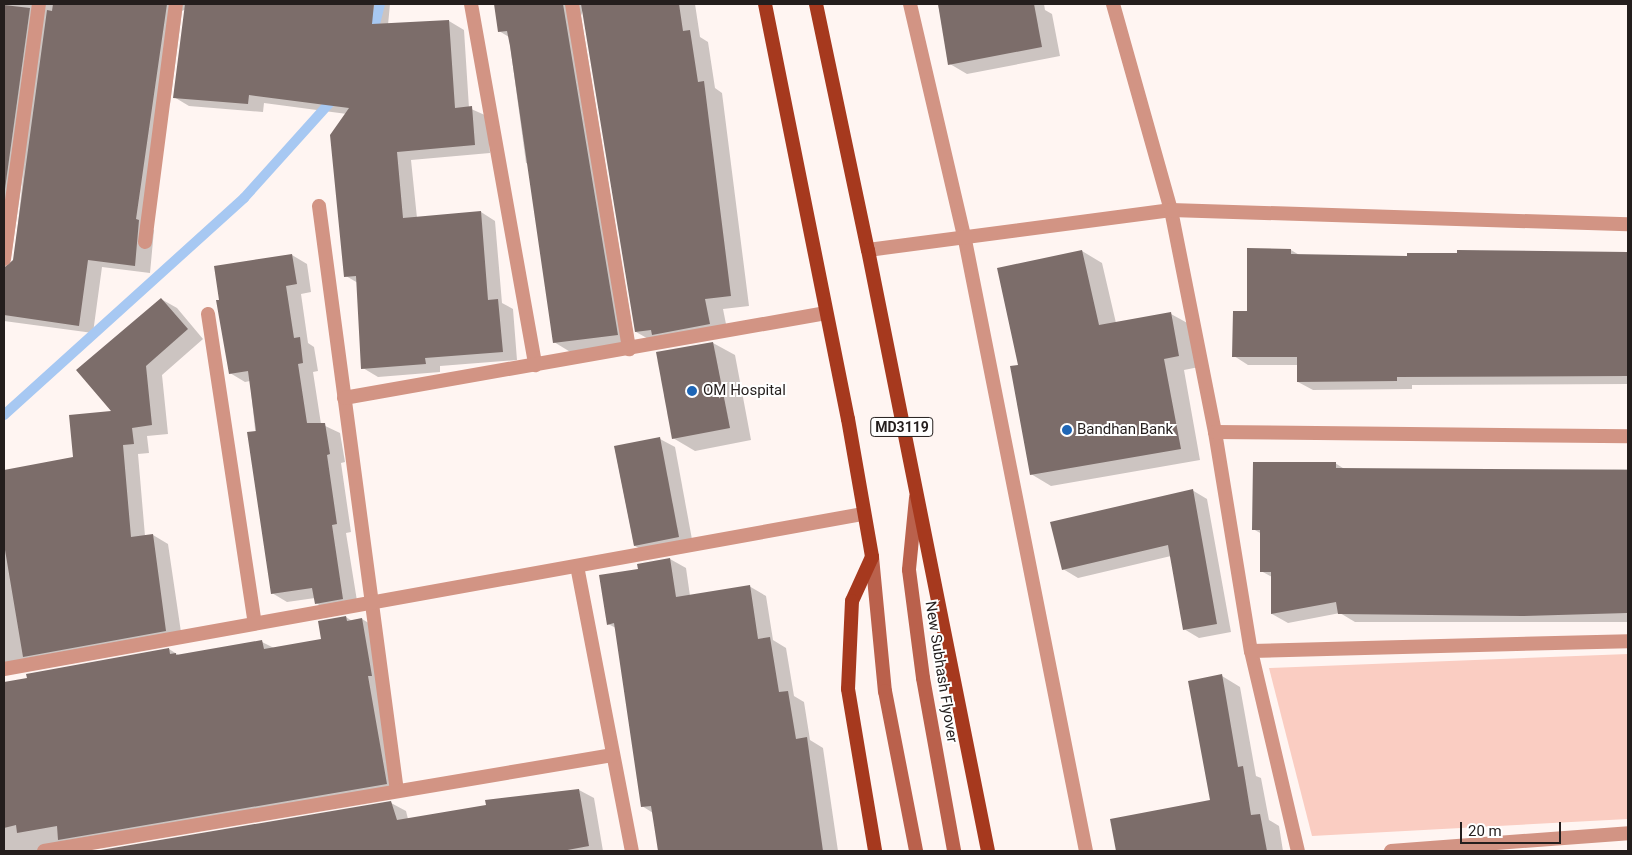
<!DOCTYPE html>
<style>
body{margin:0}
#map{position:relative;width:1632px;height:855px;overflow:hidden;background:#fff5f2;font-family:Roboto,sans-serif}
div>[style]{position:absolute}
.green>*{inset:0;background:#facdc2}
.shadow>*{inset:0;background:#0003}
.stream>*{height:10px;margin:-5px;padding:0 5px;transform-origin:5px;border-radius:5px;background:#a7c8f2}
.building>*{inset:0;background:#7c6d6a}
.minor>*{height:14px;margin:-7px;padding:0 7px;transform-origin:7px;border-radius:7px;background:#d29484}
.secondary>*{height:14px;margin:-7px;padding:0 7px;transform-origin:7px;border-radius:7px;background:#ba614c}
.primary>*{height:14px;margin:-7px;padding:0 7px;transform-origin:7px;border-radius:7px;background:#a6391e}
.dots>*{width:14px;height:14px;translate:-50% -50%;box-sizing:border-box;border:2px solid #fff;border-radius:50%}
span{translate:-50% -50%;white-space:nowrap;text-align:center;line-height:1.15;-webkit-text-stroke:4px #fff;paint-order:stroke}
.shield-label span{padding:1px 4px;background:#fff;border:1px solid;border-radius:4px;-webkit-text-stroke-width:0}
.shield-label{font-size:14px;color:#241e1d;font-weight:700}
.poi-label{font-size:15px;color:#241e1d}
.left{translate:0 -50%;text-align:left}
.street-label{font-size:15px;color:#241e1d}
.frame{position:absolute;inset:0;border:5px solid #241e1d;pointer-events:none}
.scale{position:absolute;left:1460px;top:822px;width:101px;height:22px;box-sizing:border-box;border:2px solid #241e1d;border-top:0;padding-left:6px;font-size:15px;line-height:18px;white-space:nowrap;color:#241e1d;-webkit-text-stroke:4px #fff;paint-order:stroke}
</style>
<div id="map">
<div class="green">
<i style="clip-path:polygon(1628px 654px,1628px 819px,1312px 836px,1269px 668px)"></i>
</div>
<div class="shadow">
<i style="clip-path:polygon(evenodd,4px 4px,390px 4px,388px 25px,449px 21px,464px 30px,469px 108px,487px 116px,490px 153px,411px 160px,417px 218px,481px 212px,495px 221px,502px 303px,513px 309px,517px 360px,440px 366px,440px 372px,378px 377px,363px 368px,358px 283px,346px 276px,347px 114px,264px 103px,263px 112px,189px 106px,174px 97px,186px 9px,182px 11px,170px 104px,167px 104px,151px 228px,154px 230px,150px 273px,102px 267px,93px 333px,4px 321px,4px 4px,24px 168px,14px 261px,10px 264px,24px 168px)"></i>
<i style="clip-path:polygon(495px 4px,695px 4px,700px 37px,708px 42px,715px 88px,722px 93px,749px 306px,723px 309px,728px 334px,654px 342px,636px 332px,583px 10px,581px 16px,635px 345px,572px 353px,554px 342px,531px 165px,526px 163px,509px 37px,499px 31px)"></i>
<i style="clip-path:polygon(938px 4px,1044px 4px,1045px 10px,1052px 14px,1060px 56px,967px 74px,950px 64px)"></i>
<i style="clip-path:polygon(1249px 249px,1291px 250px,1301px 256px,1408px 257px,1628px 252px,1628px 384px,1412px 385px,1412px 389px,1313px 390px,1298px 382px,1299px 365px,1248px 365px,1234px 356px,1248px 312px)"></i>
<i style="clip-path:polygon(1082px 251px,1102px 263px,1116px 323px,1171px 314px,1191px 325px,1199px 367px,1184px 370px,1200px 460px,1051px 486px,1031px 474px,1019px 366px)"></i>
<i style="clip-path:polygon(292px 255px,307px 264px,311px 292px,301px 294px,308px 343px,314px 347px,318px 371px,313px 372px,321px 424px,340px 433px,345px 462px,341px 463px,351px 532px,346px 533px,358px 607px,331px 612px,316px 603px,315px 598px,287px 602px,272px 593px,250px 381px,245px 382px,230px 373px)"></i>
<i style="clip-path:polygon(161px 299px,177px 308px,203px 339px,162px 375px,168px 434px,147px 436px,149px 453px,138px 454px,145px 536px,153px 535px,168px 544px,182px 639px,4px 664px,4px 472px,74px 458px,113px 412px)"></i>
<i style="clip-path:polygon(713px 343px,735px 355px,751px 440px,695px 451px,673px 438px)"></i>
<i style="clip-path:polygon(660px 439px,675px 447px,693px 545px,650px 554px,635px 546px)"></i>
<i style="clip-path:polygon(1335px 463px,1346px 470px,1628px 469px,1628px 622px,1355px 622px,1340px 613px,1288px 623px,1272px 614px,1272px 577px,1261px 571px,1262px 534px,1253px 529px)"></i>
<i style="clip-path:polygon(1192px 490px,1207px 499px,1231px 632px,1199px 638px,1184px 629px,1171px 556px,1078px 578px,1063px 569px)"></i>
<i style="clip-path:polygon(670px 559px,686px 568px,690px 596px,749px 586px,766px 596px,773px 640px,786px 648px,794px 696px,804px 702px,810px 740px,823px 748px,838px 851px,659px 851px,653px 813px,642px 806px,616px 628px,608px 624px,639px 570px)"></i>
<i style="clip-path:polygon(346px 617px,352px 621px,362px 619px,377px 628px,402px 792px,57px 851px,4px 851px,4px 701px,70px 688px,169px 649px,180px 656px,262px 642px,274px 648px,323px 640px)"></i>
<i style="clip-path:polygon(1222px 676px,1240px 687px,1256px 776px,1261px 778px,1269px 820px,1279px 826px,1283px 851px,1118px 851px,1111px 820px,1211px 801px)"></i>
<i style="clip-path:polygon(579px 790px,594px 798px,603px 851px,103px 851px,391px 803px,406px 811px,408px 819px,488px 806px,487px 801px)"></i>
</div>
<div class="stream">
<i style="left:372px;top:36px;width:33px;rotate:-76deg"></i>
<i style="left:4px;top:415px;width:324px;rotate:-42.1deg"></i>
<i style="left:244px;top:198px;width:137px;rotate:-48deg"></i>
</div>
<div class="building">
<i style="clip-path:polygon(53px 4px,167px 4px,136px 219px,139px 220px,135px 266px,88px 260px,79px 326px,4px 315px,4px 268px,13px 260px,47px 10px,52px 11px)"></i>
<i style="clip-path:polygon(185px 4px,374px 4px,372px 24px,449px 20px,455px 108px,472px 106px,475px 145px,397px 152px,403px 218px,481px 211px,488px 300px,498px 299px,503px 352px,425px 358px,426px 364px,361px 369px,356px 276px,344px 277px,330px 135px,349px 108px,249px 95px,248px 104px,173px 98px)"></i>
<i style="clip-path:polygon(494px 4px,563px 4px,618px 335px,553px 343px,510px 46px,507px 31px,498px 32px)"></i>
<i style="clip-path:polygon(581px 4px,679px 4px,683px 31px,690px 30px,698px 82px,704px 81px,731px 296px,705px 299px,710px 324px,652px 335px,651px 330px,635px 332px)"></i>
<i style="clip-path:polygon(938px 4px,1034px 4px,1042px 47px,948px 65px)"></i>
<i style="clip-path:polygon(4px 5px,30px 8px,4px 196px)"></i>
<i style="clip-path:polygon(1247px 248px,1291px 249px,1291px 254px,1407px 256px,1407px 253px,1457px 253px,1457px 250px,1628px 252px,1628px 376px,1397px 377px,1397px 381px,1297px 382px,1297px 357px,1232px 357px,1233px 311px,1247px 311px)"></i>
<i style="clip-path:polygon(1082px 250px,1099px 325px,1171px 312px,1179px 356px,1164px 359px,1181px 449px,1030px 475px,1010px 366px,1018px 365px,997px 268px)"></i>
<i style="clip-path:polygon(292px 254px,297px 284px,286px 286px,294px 338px,300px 337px,303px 363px,298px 364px,307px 423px,325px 423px,330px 454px,327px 455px,337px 524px,332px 525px,343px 599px,315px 604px,312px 588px,271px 594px,247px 432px,256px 431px,248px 371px,229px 374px,216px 300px,219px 300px,214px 266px)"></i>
<i style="clip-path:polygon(161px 298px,188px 329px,146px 366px,152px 425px,132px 428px,134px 444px,123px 445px,131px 537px,153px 534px,166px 631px,23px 657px,4px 544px,4px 470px,73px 457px,69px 415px,111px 411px,76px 370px)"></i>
<i style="clip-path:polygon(713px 342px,730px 428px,672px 439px,656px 352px)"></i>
<i style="clip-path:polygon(660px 437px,679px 537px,634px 546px,614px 446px)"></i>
<i style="clip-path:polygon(1253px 462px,1336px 462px,1336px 468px,1628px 470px,1627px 613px,1522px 616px,1338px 614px,1336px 602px,1271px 614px,1271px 572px,1260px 572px,1260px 530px,1252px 530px)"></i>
<i style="clip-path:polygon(1193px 489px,1217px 624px,1183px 630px,1168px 545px,1062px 570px,1050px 522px)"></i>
<i style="clip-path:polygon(670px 558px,676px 597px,750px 585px,758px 639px,770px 637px,779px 692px,788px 691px,796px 739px,807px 737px,823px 851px,658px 851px,651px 806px,641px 807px,614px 623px,607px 625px,599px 575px,638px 569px,637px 564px)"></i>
<i style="clip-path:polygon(346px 616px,347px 621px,362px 618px,372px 676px,368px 676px,387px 784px,58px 840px,57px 826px,17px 833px,16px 825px,4px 828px,4px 682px,27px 678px,26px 674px,169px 648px,170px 654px,176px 653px,176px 655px,262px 640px,264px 649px,321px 639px,318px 621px)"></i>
<i style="clip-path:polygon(1222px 674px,1238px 767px,1243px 766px,1251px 815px,1260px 814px,1267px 851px,1116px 851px,1110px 819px,1210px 800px,1188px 681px)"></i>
<i style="clip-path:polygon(579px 789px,589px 846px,562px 851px,95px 851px,391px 801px,397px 820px,486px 805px,485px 800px)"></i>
</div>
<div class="minor">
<i style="left:471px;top:4px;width:367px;rotate:79.9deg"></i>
<i style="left:572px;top:4px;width:350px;rotate:80.6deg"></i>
<i style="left:910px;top:4px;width:242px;rotate:76.9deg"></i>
<i style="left:965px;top:240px;width:623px;rotate:78.8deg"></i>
<i style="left:1113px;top:4px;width:214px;rotate:74.3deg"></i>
<i style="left:1171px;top:210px;width:226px;rotate:78.8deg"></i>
<i style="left:1215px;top:432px;width:222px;rotate:80.7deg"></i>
<i style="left:1251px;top:651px;width:205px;rotate:76.8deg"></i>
<i style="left:319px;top:206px;width:590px;rotate:82.41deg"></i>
<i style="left:145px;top:242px;width:240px;rotate:-82.6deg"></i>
<i style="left:868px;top:250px;width:306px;rotate:-7.5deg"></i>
<i style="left:1171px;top:210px;width:457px;rotate:1.8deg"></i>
<i style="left:4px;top:259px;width:257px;rotate:-82.2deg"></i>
<i style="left:208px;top:314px;width:313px;rotate:81.4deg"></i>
<i style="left:344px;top:398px;width:488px;rotate:-10deg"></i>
<i style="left:1215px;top:432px;width:413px;rotate:0.6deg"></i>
<i style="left:577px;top:566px;width:290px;rotate:79.1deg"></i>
<i style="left:1251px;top:651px;width:377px;rotate:-1.5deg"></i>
<i style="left:4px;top:669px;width:873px;rotate:-10.23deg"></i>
<i style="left:44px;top:851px;width:577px;rotate:-9.58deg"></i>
<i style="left:1391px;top:851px;width:238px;rotate:-4.3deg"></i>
</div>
<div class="secondary">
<i style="left:916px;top:498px;width:72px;rotate:95.6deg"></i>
<i style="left:909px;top:570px;width:109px;rotate:82.6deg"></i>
<i style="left:923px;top:678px;width:176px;rotate:79.8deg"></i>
<i style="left:872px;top:557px;width:135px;rotate:84.5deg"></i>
<i style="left:885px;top:691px;width:163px;rotate:79deg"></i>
</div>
<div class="primary">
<i style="left:765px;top:4px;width:423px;rotate:78.7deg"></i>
<i style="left:848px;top:419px;width:140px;rotate:80.1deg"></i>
<i style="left:872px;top:557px;width:48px;rotate:114.4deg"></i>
<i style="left:852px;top:601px;width:88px;rotate:92.6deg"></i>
<i style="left:848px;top:689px;width:164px;rotate:80.5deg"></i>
<i style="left:816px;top:4px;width:251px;rotate:78.1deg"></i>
<i style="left:868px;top:250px;width:613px;rotate:78.71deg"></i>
</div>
<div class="dots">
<i style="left:692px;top:391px;background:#1e66b6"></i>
<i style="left:1067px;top:430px;background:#1e66b6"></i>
</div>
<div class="shield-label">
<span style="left:902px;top:427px">MD3119</span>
</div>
<div class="poi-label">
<span class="left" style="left:703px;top:391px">OM Hospital</span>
<span class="left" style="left:1077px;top:430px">Bandhan Bank</span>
</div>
<div class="street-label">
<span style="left:941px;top:672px;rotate:81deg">New Subhash Flyover</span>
</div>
<div class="frame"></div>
<div class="scale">20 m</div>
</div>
